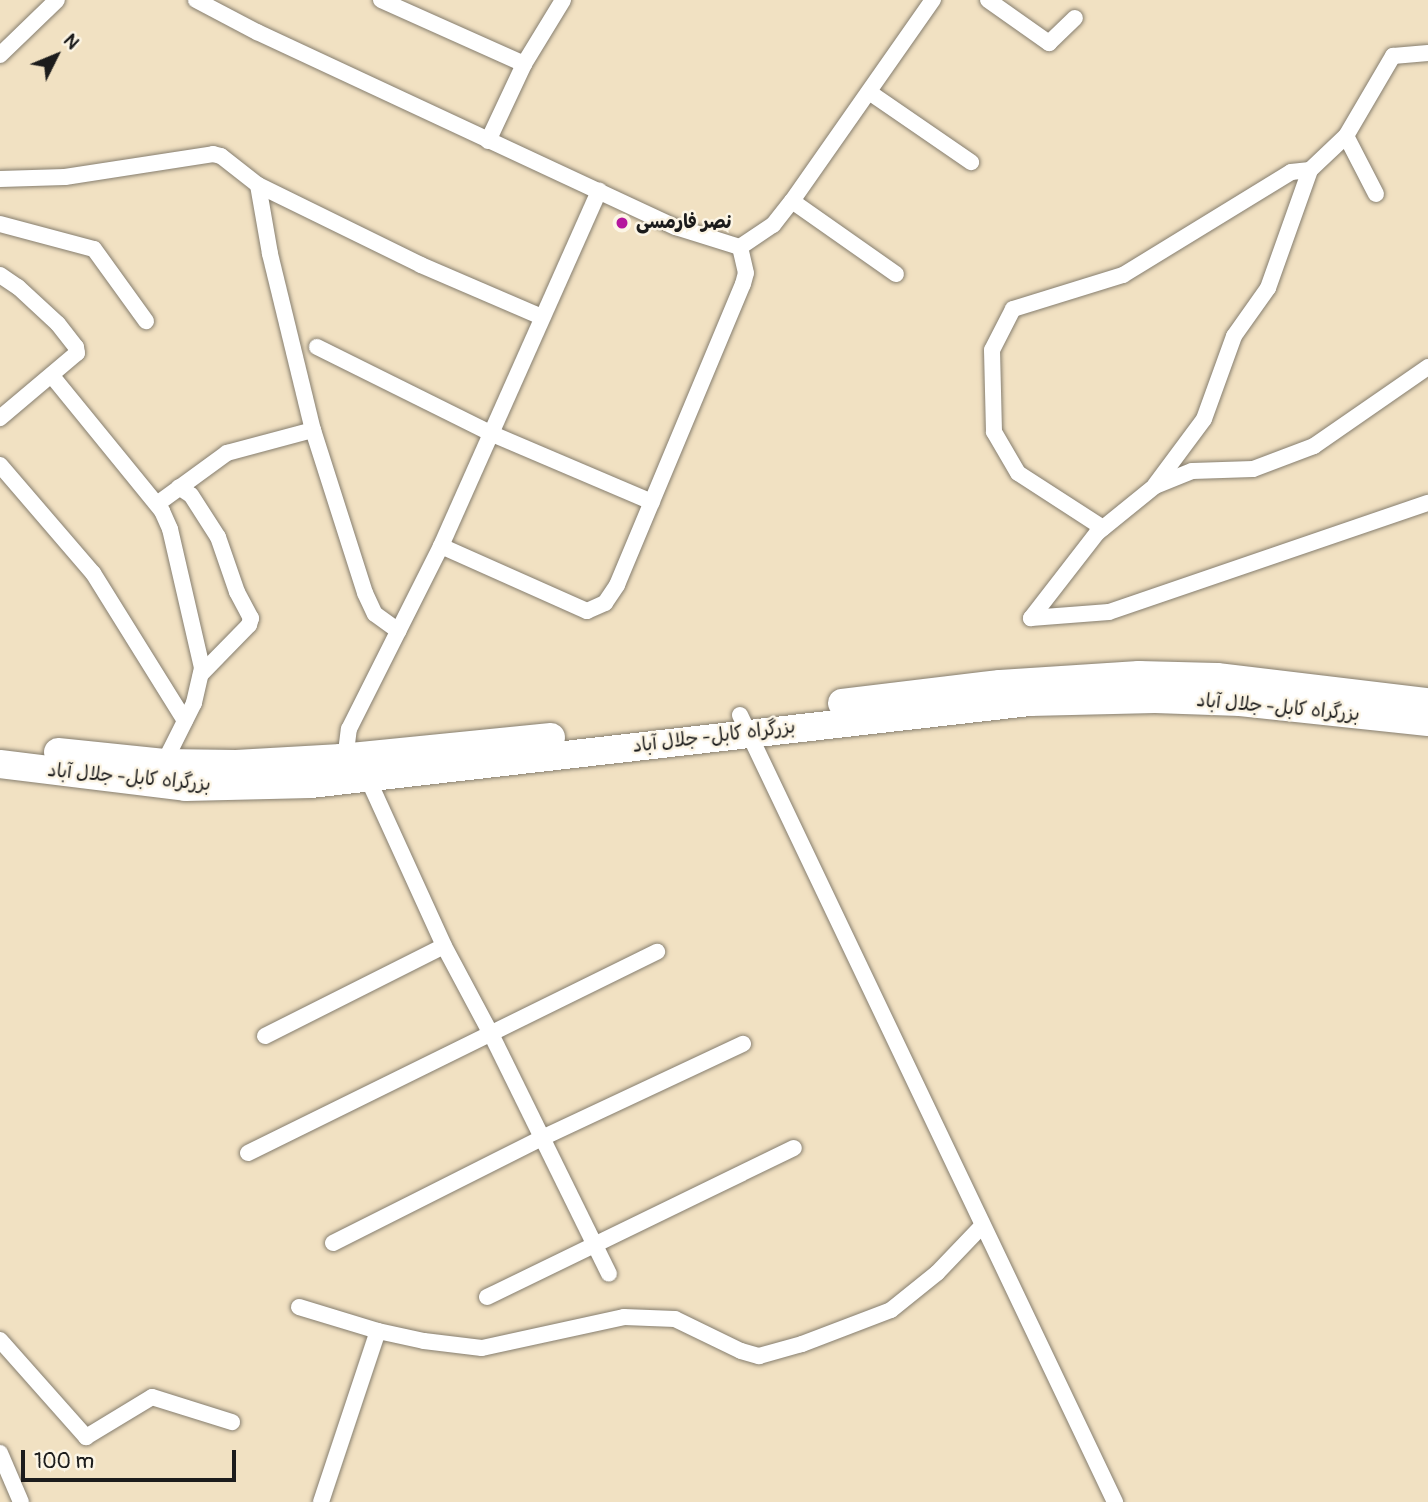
<!DOCTYPE html>
<meta charset="utf-8">
<style>
body{margin:0}
#map{position:relative;width:1428px;height:1502px;overflow:hidden;background:#f1e1c2;font-family:Pangolin,"Playpen Sans Arabic",sans-serif}
div>[style]{position:absolute}
.roads{filter:drop-shadow(0 0 2px #867e6f) drop-shadow(0 0 2px #867e6f)}
.street>*{height:16px;margin:-8px;padding:0 8px;transform-origin:8px;border-radius:8px;background:#fff}
.highway>*{height:28px;margin:-14px;padding:0 14px;transform-origin:14px;border-radius:14px;background:#fff}
.dots>*{width:19px;height:19px;translate:-50% -50%;box-sizing:border-box;border:4px solid #fcf5e5;border-radius:50%}
span{translate:-50% -50%;white-space:nowrap;text-align:center;line-height:1.15;-webkit-text-stroke:5px #fcf5e5;paint-order:stroke}
.poi-label{font-size:19px;color:#1c1c1c;font-weight:700}
.left{translate:0 -50%;text-align:left}
.street-label{font-size:19px;color:#1c1c1c}
.north{position:absolute;left:21px;top:21px;width:70px;height:70px;-webkit-text-stroke:5px #fcf5e5;paint-order:stroke;rotate:47deg;font-size:19px;font-weight:700;line-height:28px;text-align:center;color:#1c1c1c}
.north::after{content:'';display:block;margin:auto;width:24px;height:32px;background:#1c1c1c;clip-path:polygon(50% 0,100% 100%,50% 72%,0 100%)}
.scale{position:absolute;left:21px;top:1450px;width:215px;height:32px;box-sizing:border-box;border:4px solid #1c1c1c;border-top:0;padding-left:9px;font-size:21px;line-height:24px;white-space:nowrap;color:#1c1c1c;-webkit-text-stroke:5px #fcf5e5;paint-order:stroke}
</style>
<div id="map">
<div class="roads">
<div class="street">
<i style="left:196px;top:0;width:69px;rotate:27.7deg"></i>
<i style="left:257px;top:32px;width:462px;rotate:25deg"></i>
<i style="left:676px;top:227px;width:67px;rotate:17.4deg"></i>
<i style="left:740px;top:247px;width:40px;rotate:-34deg"></i>
<i style="left:773px;top:225px;width:31px;rotate:-52deg"></i>
<i style="left:792px;top:201px;width:246px;rotate:-55deg"></i>
<i style="left:381px;top:0;width:157px;rotate:24.1deg"></i>
<i style="left:988px;top:0;width:75px;rotate:35.2deg"></i>
<i style="left:1049px;top:43px;width:36px;rotate:-44deg"></i>
<i style="left:0;top:55px;width:79px;rotate:-44deg"></i>
<i style="left:869px;top:92px;width:124px;rotate:34.5deg"></i>
<i style="left:488px;top:141px;width:85px;rotate:-64.9deg"></i>
<i style="left:524px;top:64px;width:75px;rotate:-58.6deg"></i>
<i style="left:0;top:179px;width:65px;rotate:-1.8deg"></i>
<i style="left:65px;top:177px;width:150px;rotate:-8.8deg"></i>
<i style="left:213px;top:154px;width:8px;rotate:14deg"></i>
<i style="left:221px;top:156px;width:47px;rotate:38.1deg"></i>
<i style="left:258px;top:185px;width:182px;rotate:26.1deg"></i>
<i style="left:421px;top:265px;width:132px;rotate:23.3deg"></i>
<i style="left:258px;top:185px;width:70px;rotate:80.1deg"></i>
<i style="left:270px;top:254px;width:181px;rotate:76.3deg"></i>
<i style="left:313px;top:430px;width:171px;rotate:72.3deg"></i>
<i style="left:365px;top:593px;width:23px;rotate:65deg"></i>
<i style="left:375px;top:614px;width:29px;rotate:36deg"></i>
<i style="left:1376px;top:194px;width:65px;rotate:-117.3deg"></i>
<i style="left:1346px;top:136px;width:93px;rotate:-59.6deg"></i>
<i style="left:1393px;top:56px;width:35px;rotate:-5deg"></i>
<i style="left:792px;top:201px;width:127px;rotate:35.1deg"></i>
<i style="left:0;top:224px;width:97px;rotate:14.9deg"></i>
<i style="left:94px;top:249px;width:89px;rotate:54.2deg"></i>
<i style="left:0;top:275px;width:22px;rotate:34deg"></i>
<i style="left:18px;top:287px;width:54px;rotate:42.8deg"></i>
<i style="left:58px;top:324px;width:29px;rotate:52deg"></i>
<i style="left:76px;top:347px;width:6px;rotate:81deg"></i>
<i style="left:77px;top:353px;width:101px;rotate:139.8deg"></i>
<i style="left:317px;top:347px;width:193px;rotate:26.4deg"></i>
<i style="left:490px;top:433px;width:176px;rotate:23.1deg"></i>
<i style="left:1428px;top:367px;width:139px;rotate:145.3deg"></i>
<i style="left:1314px;top:446px;width:65px;rotate:159.3deg"></i>
<i style="left:1253px;top:469px;width:61px;rotate:178.1deg"></i>
<i style="left:1192px;top:471px;width:40px;rotate:158deg"></i>
<i style="left:1155px;top:486px;width:75px;rotate:141deg"></i>
<i style="left:1097px;top:533px;width:108px;rotate:127.8deg"></i>
<i style="left:1031px;top:618px;width:78px;rotate:-4.4deg"></i>
<i style="left:1109px;top:612px;width:337px;rotate:-18.9deg"></i>
<i style="left:52px;top:376px;width:174px;rotate:50.8deg"></i>
<i style="left:162px;top:511px;width:20px;rotate:66deg"></i>
<i style="left:170px;top:529px;width:143px;rotate:77deg"></i>
<i style="left:202px;top:668px;width:36px;rotate:103deg"></i>
<i style="left:194px;top:703px;width:67px;rotate:116.6deg"></i>
<i style="left:0;top:465px;width:143px;rotate:49.3deg"></i>
<i style="left:93px;top:573px;width:174px;rotate:58.1deg"></i>
<i style="left:1155px;top:485px;width:82px;rotate:-53.4deg"></i>
<i style="left:1204px;top:419px;width:88px;rotate:-70.1deg"></i>
<i style="left:1234px;top:336px;width:59px;rotate:-54.7deg"></i>
<i style="left:1268px;top:288px;width:125px;rotate:-70.4deg"></i>
<i style="left:1310px;top:170px;width:50px;rotate:-43.4deg"></i>
<i style="left:179px;top:487px;width:14px;rotate:34deg"></i>
<i style="left:191px;top:495px;width:50px;rotate:57.3deg"></i>
<i style="left:218px;top:537px;width:58px;rotate:70.9deg"></i>
<i style="left:237px;top:592px;width:30px;rotate:62deg"></i>
<i style="left:251px;top:618px;width:7px;rotate:106deg"></i>
<i style="left:249px;top:625px;width:69px;rotate:134.4deg"></i>
<i style="left:157px;top:504px;width:87px;rotate:-36.1deg"></i>
<i style="left:227px;top:453px;width:89px;rotate:-15deg"></i>
<i style="left:1103px;top:528px;width:101px;rotate:-147.1deg"></i>
<i style="left:1018px;top:473px;width:48px;rotate:-120.3deg"></i>
<i style="left:994px;top:432px;width:82px;rotate:-91.4deg"></i>
<i style="left:992px;top:350px;width:46px;rotate:-62.9deg"></i>
<i style="left:1013px;top:309px;width:115px;rotate:-17.2deg"></i>
<i style="left:1123px;top:275px;width:197px;rotate:-31.5deg"></i>
<i style="left:1291px;top:172px;width:19px;rotate:-6deg"></i>
<i style="left:441px;top:546px;width:160px;rotate:24deg"></i>
<i style="left:587px;top:611px;width:20px;rotate:-24deg"></i>
<i style="left:605px;top:603px;width:22px;rotate:-56deg"></i>
<i style="left:617px;top:585px;width:326px;rotate:-67.3deg"></i>
<i style="left:743px;top:284px;width:11px;rotate:-75deg"></i>
<i style="left:746px;top:273px;width:27px;rotate:-103deg"></i>
<i style="left:740px;top:715px;width:872px;rotate:64.52deg"></i>
<i style="left:341px;top:758px;width:8px;rotate:-50deg"></i>
<i style="left:346px;top:752px;width:23px;rotate:-83deg"></i>
<i style="left:349px;top:729px;width:205px;rotate:-63.3deg"></i>
<i style="left:441px;top:546px;width:389px;rotate:-66deg"></i>
<i style="left:368px;top:779px;width:183px;rotate:65.5deg"></i>
<i style="left:444px;top:946px;width:100px;rotate:61.9deg"></i>
<i style="left:491px;top:1034px;width:267px;rotate:63.8deg"></i>
<i style="left:265px;top:1036px;width:200px;rotate:-26.7deg"></i>
<i style="left:248px;top:1153px;width:456px;rotate:-26.2deg"></i>
<i style="left:333px;top:1243px;width:234px;rotate:-26.7deg"></i>
<i style="left:542px;top:1138px;width:222px;rotate:-25.1deg"></i>
<i style="left:487px;top:1297px;width:341px;rotate:-25.9deg"></i>
<i style="left:299px;top:1307px;width:83px;rotate:16.9deg"></i>
<i style="left:378px;top:1331px;width:47px;rotate:12.3deg"></i>
<i style="left:424px;top:1341px;width:58px;rotate:6.9deg"></i>
<i style="left:482px;top:1348px;width:145px;rotate:-12.3deg"></i>
<i style="left:624px;top:1317px;width:51px;rotate:2.2deg"></i>
<i style="left:675px;top:1319px;width:73px;rotate:25.9deg"></i>
<i style="left:741px;top:1351px;width:19px;rotate:16deg"></i>
<i style="left:759px;top:1356px;width:45px;rotate:-15.6deg"></i>
<i style="left:802px;top:1344px;width:95px;rotate:-20.9deg"></i>
<i style="left:891px;top:1310px;width:59px;rotate:-38.8deg"></i>
<i style="left:937px;top:1273px;width:65px;rotate:-46.2deg"></i>
<i style="left:0;top:1340px;width:130px;rotate:48.4deg"></i>
<i style="left:86px;top:1437px;width:77px;rotate:-31.2deg"></i>
<i style="left:152px;top:1397px;width:84px;rotate:17.4deg"></i>
<i style="left:0;top:1453px;width:53px;rotate:66.8deg"></i>
<i style="left:321px;top:1502px;width:180px;rotate:-71.6deg"></i>
</div>
<div class="highway">
<i style="left:842px;top:703px;width:159px;rotate:-6.9deg"></i>
<i style="left:1000px;top:684px;width:139px;rotate:-3.7deg"></i>
<i style="left:1139px;top:675px;width:78px;rotate:1.5deg"></i>
<i style="left:1217px;top:677px;width:212px;rotate:6.8deg"></i>
<i style="left:58px;top:752px;width:107px;rotate:5.9deg"></i>
<i style="left:164px;top:763px;width:72px;rotate:0.8deg"></i>
<i style="left:236px;top:764px;width:105px;rotate:-3.3deg"></i>
<i style="left:341px;top:758px;width:211px;rotate:-5.7deg"></i>
<i style="left:0;top:764px;width:187px;rotate:7deg"></i>
<i style="left:186px;top:787px;width:125px;rotate:-1.4deg"></i>
<i style="left:311px;top:784px;width:724px;rotate:-6.51deg"></i>
<i style="left:1030px;top:702px;width:125px;rotate:-1.4deg"></i>
<i style="left:1155px;top:699px;width:85px;rotate:2deg"></i>
<i style="left:1240px;top:702px;width:189px;rotate:6.1deg"></i>
</div>
</div>
<div class="dots">
<i style="left:622px;top:223px;background:#b5179e"></i>
</div>
<div class="poi-label">
<span class="left" style="left:636px;top:223px">نصر فارمسی</span>
</div>
<div class="street-label">
<span style="left:1278px;top:708px;rotate:5deg">بزرگراه کابل- جلال آباد</span>
<span style="left:714px;top:737px;rotate:-7deg">بزرگراه کابل- جلال آباد</span>
<span style="left:129px;top:778px;rotate:5deg">بزرگراه کابل- جلال آباد</span>
</div>
<div class="north">N</div>
<div class="scale">100 m</div>
</div>
